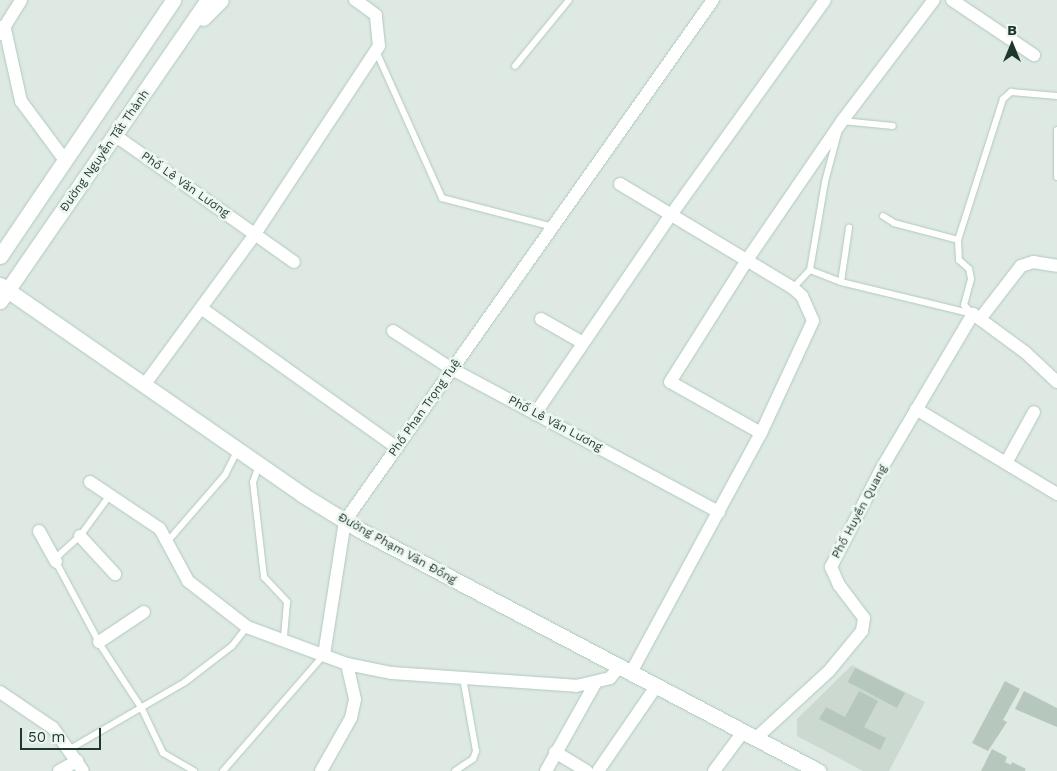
<!DOCTYPE html>
<meta charset="utf-8">
<style>
body{margin:0}
#map{position:relative;width:1057px;height:771px;overflow:hidden;background:#dde9e2;font-family:"Work Sans",sans-serif}
div>[style]{position:absolute}
.built>*{inset:0;background:#ccd9d1}
.building>*{inset:0;background:#b6c7bd}
.roads{filter:drop-shadow(0 0 1px #b1c9bc) drop-shadow(0 0 1px #b1c9bc)}
.lane>*{height:6px;margin:-3px;padding:0 3px;transform-origin:3px;border-radius:3px;background:#fff}
.street>*{height:12px;margin:-6px;padding:0 6px;transform-origin:6px;border-radius:6px;background:#fff}
.secondary>*{height:15px;margin:-7.5px;padding:0 7.5px;transform-origin:7.5px;border-radius:7.5px;background:#fff}
span{translate:-50% -50%;white-space:nowrap;text-align:center;line-height:1.15;-webkit-text-stroke:5px #edf6f0;paint-order:stroke}
.street-label{font-size:12px;color:#1f382e}
.north{position:absolute;left:987px;top:20px;width:50px;height:50px;-webkit-text-stroke:4px #edf6f0;paint-order:stroke;rotate:0deg;font-size:14px;font-weight:700;line-height:20px;text-align:center;color:#1f382e}
.north::after{content:'';display:block;margin:auto;width:18px;height:22px;background:#1f382e;clip-path:polygon(50% 0,100% 100%,50% 72%,0 100%)}
.scale{position:absolute;left:20px;top:728px;width:81px;height:22px;box-sizing:border-box;border:2px solid #1f382e;border-top:0;padding-left:6px;font-size:15px;line-height:18px;white-space:nowrap;color:#1f382e;-webkit-text-stroke:4px #edf6f0;paint-order:stroke}
</style>
<div id="map">
<div class="built">
<i style="clip-path:polygon(852px 665px,925px 702px,889px 771px,863px 771px,797px 736px,797px 719px)"></i>
</div>
<div class="building">
<i style="clip-path:polygon(855px 668px,905px 693px,897px 708px,848px 682px)"></i>
<i style="clip-path:polygon(1005px 681px,1020px 689px,1003px 720px,1007px 722px,988px 751px,972px 743px)"></i>
<i style="clip-path:polygon(859px 691px,878px 701px,864px 727px,886px 738px,880px 750px,819px 719px,826px 707px,845px 717px)"></i>
<i style="clip-path:polygon(1024px 691px,1057px 708px,1057px 727px,1015px 709px)"></i>
<i style="clip-path:polygon(992px 749px,1007px 757px,1005px 762px,1011px 765px,1012px 762px,1026px 769px,1025px 771px,981px 771px)"></i>
</div>
<div class="roads">
<div class="lane">
<i style="left:376px;top:51px;width:161px;rotate:65.8deg"></i>
<i style="left:442px;top:198px;width:115px;rotate:14.6deg"></i>
<i style="left:515px;top:66px;width:85px;rotate:-50.7deg"></i>
<i style="left:842px;top:121px;width:51px;rotate:5.6deg"></i>
<i style="left:1057px;top:130px;width:47px;rotate:90deg"></i>
<i style="left:838px;top:133px;width:51px;rotate:104.9deg"></i>
<i style="left:825px;top:182px;width:89px;rotate:99.7deg"></i>
<i style="left:810px;top:270px;width:33px;rotate:21deg"></i>
<i style="left:841px;top:282px;width:136px;rotate:13.6deg"></i>
<i style="left:883px;top:216px;width:13px;rotate:32deg"></i>
<i style="left:894px;top:223px;width:66px;rotate:14.9deg"></i>
<i style="left:841px;top:282px;width:55px;rotate:-81.6deg"></i>
<i style="left:793px;top:288px;width:25px;rotate:-47deg"></i>
<i style="left:972px;top:313px;width:11px;rotate:-135deg"></i>
<i style="left:964px;top:305px;width:27px;rotate:-75deg"></i>
<i style="left:971px;top:279px;width:10px;rotate:-101deg"></i>
<i style="left:969px;top:269px;width:13px;rotate:-138deg"></i>
<i style="left:959px;top:260px;width:20px;rotate:-93deg"></i>
<i style="left:958px;top:240px;width:148px;rotate:-72.3deg"></i>
<i style="left:1003px;top:99px;width:11px;rotate:-41deg"></i>
<i style="left:1011px;top:92px;width:46px;rotate:5deg"></i>
<i style="left:259px;top:465px;width:18px;rotate:109deg"></i>
<i style="left:253px;top:482px;width:96px;rotate:83.4deg"></i>
<i style="left:264px;top:577px;width:34px;rotate:47deg"></i>
<i style="left:287px;top:602px;width:38px;rotate:95deg"></i>
<i style="left:110px;top:495px;width:51px;rotate:126.2deg"></i>
<i style="left:80px;top:536px;width:28px;rotate:138deg"></i>
<i style="left:59px;top:555px;width:8px;rotate:113deg"></i>
<i style="left:56px;top:562px;width:95px;rotate:61.8deg"></i>
<i style="left:101px;top:646px;width:75px;rotate:56.9deg"></i>
<i style="left:142px;top:709px;width:49px;rotate:64.5deg"></i>
<i style="left:163px;top:753px;width:36px;rotate:30deg"></i>
<i style="left:167px;top:542px;width:89px;rotate:-49.1deg"></i>
<i style="left:225px;top:475px;width:27px;rotate:-63deg"></i>
<i style="left:70px;top:749px;width:133px;rotate:-30.2deg"></i>
<i style="left:185px;top:682px;width:59px;rotate:-37.5deg"></i>
<i style="left:232px;top:646px;width:24px;rotate:-52deg"></i>
<i style="left:223px;top:771px;width:154px;rotate:-49deg"></i>
<i style="left:455px;top:771px;width:22px;rotate:-34deg"></i>
<i style="left:473px;top:759px;width:9px;rotate:-69deg"></i>
<i style="left:476px;top:751px;width:74px;rotate:-100.1deg"></i>
</div>
<div class="street">
<i style="left:952px;top:0;width:99px;rotate:33.9deg"></i>
<i style="left:0;top:27px;width:5px;rotate:22deg"></i>
<i style="left:5px;top:29px;width:74px;rotate:77.5deg"></i>
<i style="left:21px;top:101px;width:72px;rotate:53.4deg"></i>
<i style="left:0;top:34px;width:40px;rotate:-58deg"></i>
<i style="left:116px;top:136px;width:218px;rotate:35.3deg"></i>
<i style="left:620px;top:184px;width:202px;rotate:31deg"></i>
<i style="left:793px;top:288px;width:12px;rotate:42deg"></i>
<i style="left:802px;top:296px;width:27px;rotate:66deg"></i>
<i style="left:813px;top:321px;width:123px;rotate:114.9deg"></i>
<i style="left:761px;top:433px;width:274px;rotate:118.5deg"></i>
<i style="left:201px;top:308px;width:241px;rotate:35.5deg"></i>
<i style="left:541px;top:319px;width:48px;rotate:29.7deg"></i>
<i style="left:980px;top:319px;width:67px;rotate:-52.3deg"></i>
<i style="left:1021px;top:266px;width:13px;rotate:-18deg"></i>
<i style="left:1033px;top:262px;width:24px;rotate:9deg"></i>
<i style="left:393px;top:331px;width:70px;rotate:32.8deg"></i>
<i style="left:452px;top:369px;width:303px;rotate:28.2deg"></i>
<i style="left:145px;top:384px;width:186px;rotate:-53.7deg"></i>
<i style="left:255px;top:234px;width:225px;rotate:-56.6deg"></i>
<i style="left:379px;top:46px;width:31px;rotate:-96deg"></i>
<i style="left:376px;top:15px;width:26px;rotate:-144deg"></i>
<i style="left:916px;top:409px;width:165px;rotate:31.1deg"></i>
<i style="left:535px;top:414px;width:241px;rotate:-55.7deg"></i>
<i style="left:671px;top:215px;width:264px;rotate:-54.4deg"></i>
<i style="left:761px;top:433px;width:104px;rotate:-150.7deg"></i>
<i style="left:670px;top:382px;width:144px;rotate:-57.7deg"></i>
<i style="left:747px;top:260px;width:168px;rotate:-55.6deg"></i>
<i style="left:842px;top:121px;width:152px;rotate:-52.8deg"></i>
<i style="left:1006px;top:463px;width:58px;rotate:-61.2deg"></i>
<i style="left:90px;top:482px;width:84px;rotate:33.9deg"></i>
<i style="left:160px;top:529px;width:59px;rotate:61.7deg"></i>
<i style="left:188px;top:581px;width:75px;rotate:37.9deg"></i>
<i style="left:247px;top:627px;width:107px;rotate:20.3deg"></i>
<i style="left:347px;top:664px;width:46px;rotate:11.3deg"></i>
<i style="left:392px;top:673px;width:184px;rotate:4deg"></i>
<i style="left:576px;top:686px;width:35px;rotate:-13deg"></i>
<i style="left:610px;top:678px;width:13px;rotate:-51deg"></i>
<i style="left:39px;top:531px;width:35px;rotate:61deg"></i>
<i style="left:80px;top:536px;width:52px;rotate:47.4deg"></i>
<i style="left:99px;top:642px;width:54px;rotate:-33.7deg"></i>
<i style="left:324px;top:655px;width:136px;rotate:-81.1deg"></i>
<i style="left:345px;top:521px;width:638px;rotate:-54.77deg"></i>
<i style="left:0;top:692px;width:64px;rotate:34.2deg"></i>
<i style="left:53px;top:728px;width:52px;rotate:55.1deg"></i>
<i style="left:755px;top:739px;width:100px;rotate:-42.6deg"></i>
<i style="left:829px;top:671px;width:52px;rotate:-50.5deg"></i>
<i style="left:862px;top:631px;width:13px;rotate:-81deg"></i>
<i style="left:864px;top:618px;width:41px;rotate:-127.1deg"></i>
<i style="left:839px;top:585px;width:20px;rotate:-114deg"></i>
<i style="left:831px;top:567px;width:114px;rotate:-62.8deg"></i>
<i style="left:883px;top:466px;width:177px;rotate:-59.4deg"></i>
<i style="left:973px;top:314px;width:64px;rotate:36.2deg"></i>
<i style="left:1025px;top:352px;width:44px;rotate:43.2deg"></i>
<i style="left:555px;top:752px;width:37px;rotate:31deg"></i>
<i style="left:59px;top:771px;width:21px;rotate:-29deg"></i>
<i style="left:321px;top:771px;width:61px;rotate:-60.5deg"></i>
<i style="left:351px;top:718px;width:19px;rotate:-78deg"></i>
<i style="left:355px;top:699px;width:36px;rotate:-103deg"></i>
<i style="left:546px;top:771px;width:102px;rotate:-60.7deg"></i>
<i style="left:598px;top:771px;width:101px;rotate:-55.5deg"></i>
<i style="left:714px;top:771px;width:49px;rotate:-53.4deg"></i>
</div>
<div class="secondary">
<i style="left:203px;top:18px;width:25px;rotate:-45deg"></i>
<i style="left:0;top:256px;width:309px;rotate:-55.9deg"></i>
<i style="left:0;top:285px;width:369px;rotate:34.7deg"></i>
<i style="left:303px;top:495px;width:67px;rotate:31.6deg"></i>
<i style="left:360px;top:530px;width:518px;rotate:27.75deg"></i>
<i style="left:0;top:301px;width:366px;rotate:-55.4deg"></i>
</div>
</div>
<div class="street-label">
<span style="left:105px;top:151px;rotate:-55deg">Đường Nguyễn Tất Thành</span>
<span style="left:185px;top:185px;rotate:35deg">Phố Lê Văn Lương</span>
<span style="left:425px;top:408px;rotate:-55deg">Phố Phan Trọng Tuệ</span>
<span style="left:555px;top:424px;rotate:28deg">Phố Lê Văn Lương</span>
<span style="left:860px;top:512px;rotate:-62deg">Phố Huyền Quang</span>
<span style="left:397px;top:549px;rotate:29deg">Đường Phạm Văn Đồng</span>
</div>
<div class="north">B</div>
<div class="scale">50 m</div>
</div>
